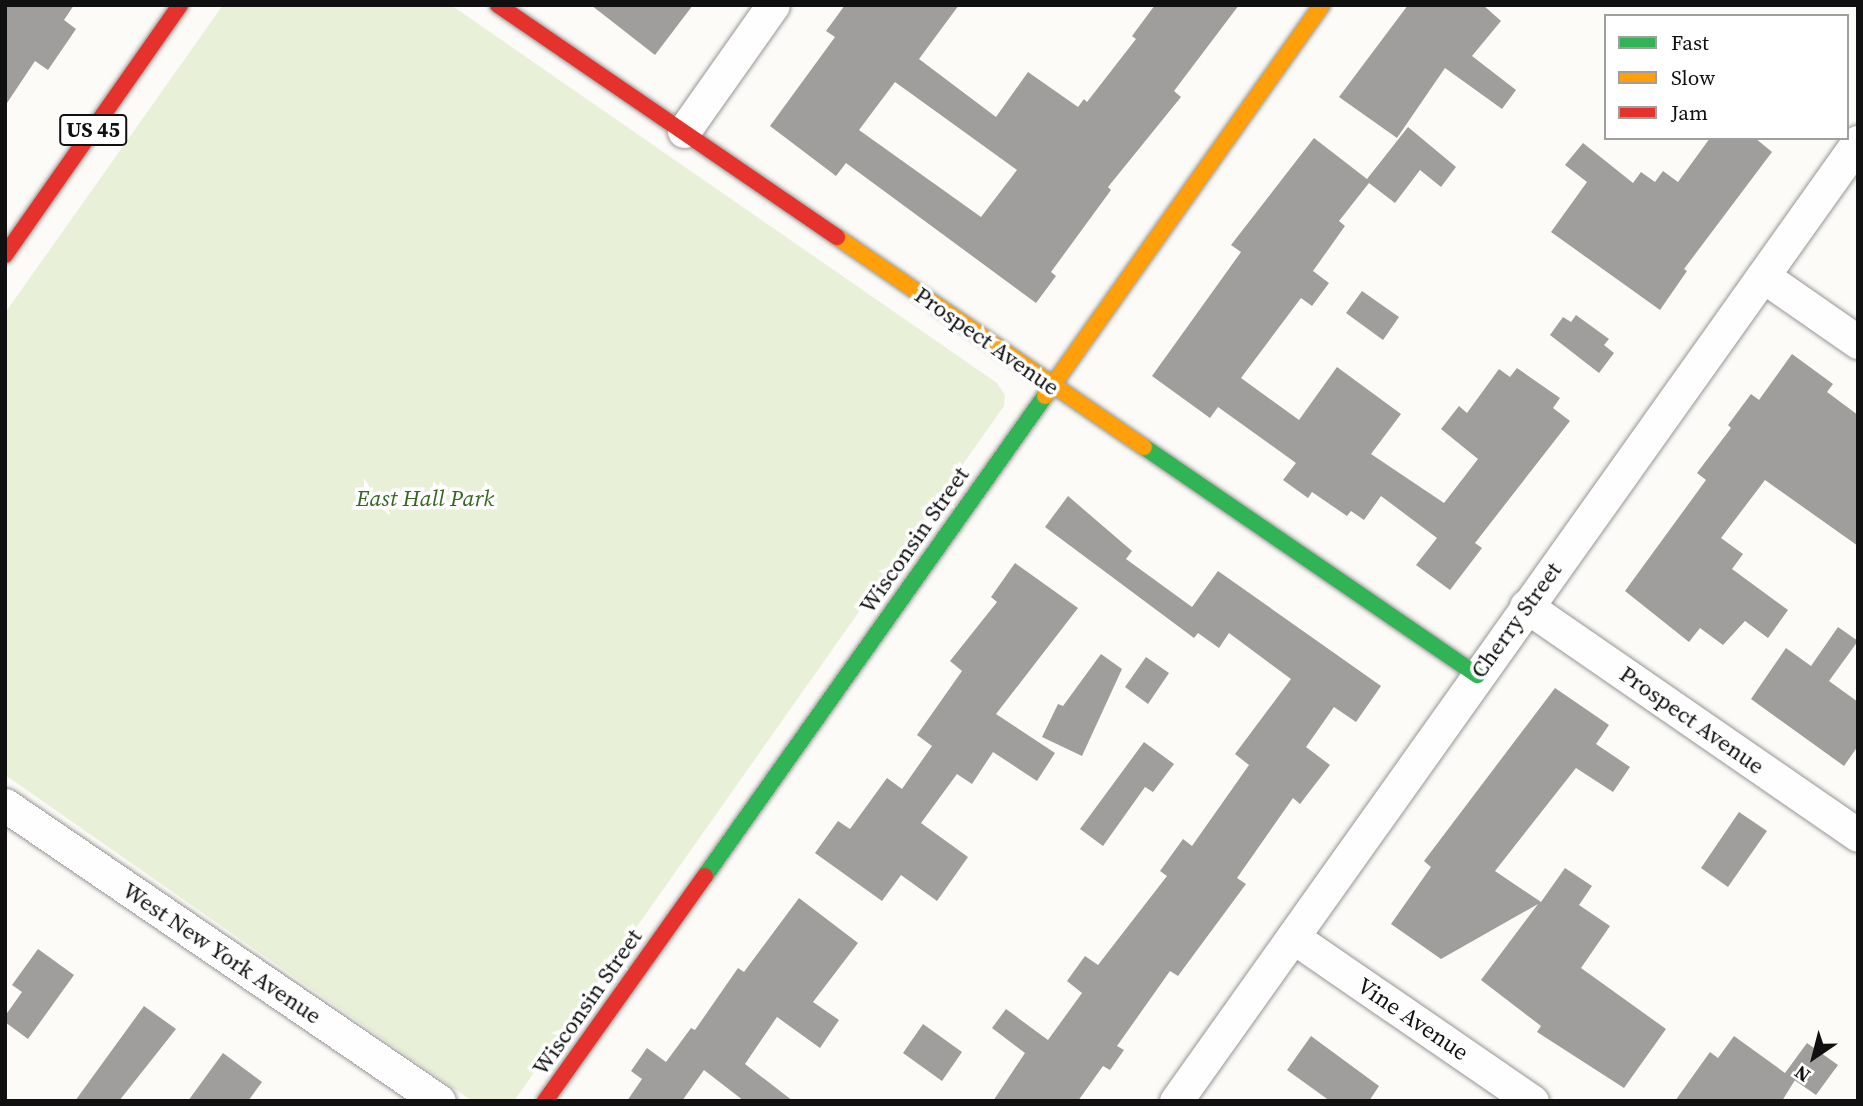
<!DOCTYPE html>
<style>
body{margin:0}
#map{position:relative;width:1863px;height:1106px;overflow:hidden;background:#fcfbf7;font-family:"Source Serif 4",serif}
div>[style]{position:absolute}
.green>*{inset:0;background:#e8f1d8}
.building>*{inset:0;background:#a09e9c}
.roads{filter:drop-shadow(0 0 2px #969694) drop-shadow(0 0 2px #969694)}
.street>*{height:33px;margin:-16.5px;padding:0 16.5px;transform-origin:16.5px;border-radius:16.5px;background:#fffefe}
.fast>*{height:16px;margin:-8px;padding:0 8px;transform-origin:8px;border-radius:8px;background:#30b455}
.slow>*{height:16px;margin:-8px;padding:0 8px;transform-origin:8px;border-radius:8px;background:#ff9f0a}
.jam>*{height:16px;margin:-8px;padding:0 8px;transform-origin:8px;border-radius:8px;background:#e5322d}
span{translate:-50% -50%;white-space:nowrap;text-align:center;line-height:1.15;-webkit-text-stroke:7px #fff;paint-order:stroke}
.shield-label span{padding:2px 5px;background:#fff;border:2px solid;border-radius:5px;-webkit-text-stroke-width:0}
.shield-label{font-size:21px;color:#101010;font-weight:700}
.street-label{font-size:23px;color:#101010}
.park-label{font-size:23px;color:#366722;font-style:italic}
.frame{position:absolute;inset:0;border:7px solid #101010;pointer-events:none}
.legend{position:absolute;left:1604px;top:14px;width:245px;height:126px;box-sizing:border-box;background:#fff;border:2px solid #9f9f9f;margin:0;padding:9px 12px;list-style:none;font-size:21px;color:#101010}
.legend li{display:flex;align-items:center;gap:14px;height:35px}
.legend b{width:35px;border:2px solid #9f9f9f}
.north{position:absolute;left:1779px;top:1022px;width:70px;height:70px;-webkit-text-stroke:5px #fff;paint-order:stroke;rotate:215deg;font-size:19px;font-weight:700;line-height:28px;text-align:center;color:#101010}
.north::after{content:'';display:block;margin:auto;width:24px;height:32px;background:#101010;clip-path:polygon(50% 0,100% 100%,50% 72%,0 100%)}
</style>
<div id="map">
<div class="green">
<i style="clip-path:polygon(223px 5px,451px 5px,997px 383px,1005px 395px,1004px 406px,514px 1101px,472px 1101px,5px 775px,5px 313px)"></i>
</div>
<div class="building">
<i style="clip-path:polygon(5px 5px,74px 5px,64px 20px,76px 29px,48px 70px,35px 61px,5px 106px)"></i>
<i style="clip-path:polygon(591px 5px,693px 5px,655px 55px)"></i>
<i style="clip-path:polygon(evenodd,845px 5px,959px 5px,919px 59px,996px 117px,1028px 72px,1078px 107px,1084px 99px,1087px 102px,1136px 39px,1132px 36px,1155px 5px,1239px 5px,1174px 91px,1181px 97px,1108px 187px,1111px 190px,1051px 272px,1056px 276px,1036px 303px,846px 163px,836px 176px,770px 126px,835px 37px,826px 31px,845px 5px,895px 82px,1017px 170px,981px 217px,859px 130px,895px 82px)"></i>
<i style="clip-path:polygon(1408px 5px,1483px 5px,1501px 21px,1472px 56px,1516px 90px,1502px 109px,1445px 68px,1397px 138px,1339px 97px)"></i>
<i style="clip-path:polygon(1408px 127px,1456px 167px,1441px 187px,1420px 170px,1395px 203px,1369px 183px,1339px 221px,1345px 226px,1313px 271px,1329px 283px,1312px 306px,1301px 298px,1241px 378px,1299px 420px,1337px 367px,1401px 414px,1371px 454px,1444px 503px,1478px 459px,1441px 429px,1459px 406px,1467px 413px,1499px 369px,1510px 377px,1517px 368px,1560px 398px,1553px 408px,1570px 421px,1475px 543px,1482px 548px,1450px 590px,1416px 565px,1437px 538px,1381px 496px,1364px 520px,1351px 511px,1347px 516px,1312px 492px,1308px 498px,1283px 480px,1296px 463px,1218px 407px,1210px 418px,1152px 376px,1241px 252px,1231px 245px,1314px 138px,1367px 179px)"></i>
<i style="clip-path:polygon(1710px 138px,1755px 138px,1772px 152px,1684px 269px,1687px 271px,1660px 310px,1551px 232px,1587px 182px,1565px 165px,1583px 143px,1633px 183px,1641px 172px,1655px 182px,1663px 171px,1678px 182px)"></i>
<i style="clip-path:polygon(1362px 291px,1399px 317px,1383px 340px,1346px 313px)"></i>
<i style="clip-path:polygon(1576px 315px,1609px 339px,1604px 345px,1614px 353px,1599px 373px,1550px 335px,1563px 317px,1571px 322px)"></i>
<i style="clip-path:polygon(1792px 354px,1833px 384px,1827px 392px,1858px 415px,1858px 546px,1765px 480px,1721px 538px,1743px 554px,1732px 569px,1788px 610px,1768px 638px,1745px 621px,1723px 645px,1700px 628px,1689px 642px,1625px 591px,1706px 480px,1697px 473px,1731px 428px,1728px 425px,1751px 394px,1759px 400px)"></i>
<i style="clip-path:polygon(1068px 496px,1132px 551px,1126px 559px,1192px 607px,1218px 571px,1381px 686px,1356px 722px,1334px 707px,1306px 747px,1330px 765px,1300px 804px,1293px 798px,1237px 878px,1246px 884px,1178px 976px,1170px 971px,1117px 1046px,1124px 1050px,1110px 1070px,1103px 1066px,1078px 1101px,993px 1101px,1025px 1053px,992px 1028px,1006px 1009px,1048px 1040px,1082px 993px,1067px 981px,1085px 956px,1098px 965px,1167px 876px,1160px 871px,1183px 839px,1192px 846px,1249px 765px,1235px 754px,1291px 679px,1229px 633px,1219px 648px,1198px 633px,1194px 638px,1045px 527px)"></i>
<i style="clip-path:polygon(1015px 563px,1078px 608px,996px 714px,1055px 753px,1037px 781px,993px 752px,972px 784px,957px 774px,921px 823px,968px 857px,937px 901px,901px 875px,882px 901px,815px 853px,838px 821px,850px 829px,887px 778px,902px 789px,932px 746px,917px 735px,962px 671px,950px 661px,997px 602px,991px 597px)"></i>
<i style="clip-path:polygon(1838px 627px,1858px 641px,1829px 681px,1858px 702px,1858px 746px,1844px 766px,1751px 699px,1786px 648px,1811px 666px)"></i>
<i style="clip-path:polygon(1101px 654px,1122px 669px,1082px 756px,1042px 737px,1058px 704px,1063px 706px)"></i>
<i style="clip-path:polygon(1146px 657px,1169px 673px,1148px 704px,1125px 687px)"></i>
<i style="clip-path:polygon(1555px 688px,1609px 725px,1596px 744px,1630px 767px,1613px 792px,1576px 768px,1495px 871px,1541px 902px,1565px 868px,1592px 886px,1579px 905px,1610px 926px,1581px 968px,1666px 1029px,1624px 1088px,1537px 1032px,1541px 1026px,1481px 980px,1538px 904px,1441px 959px,1391px 924px,1431px 867px,1424px 861px)"></i>
<i style="clip-path:polygon(1144px 742px,1174px 764px,1153px 792px,1145px 787px,1103px 846px,1080px 829px)"></i>
<i style="clip-path:polygon(1739px 812px,1767px 831px,1728px 887px,1701px 868px)"></i>
<i style="clip-path:polygon(799px 898px,858px 943px,813px 1002px,839px 1020px,820px 1048px,777px 1017px,745px 1064px,793px 1101px,744px 1101px,704px 1070px,682px 1101px,627px 1101px,642px 1079px,631px 1071px,647px 1048px,666px 1062px,691px 1028px,695px 1030px,738px 968px,744px 972px)"></i>
<i style="clip-path:polygon(38px 949px,74px 975px,28px 1039px,5px 1022px,5px 1016px,22px 992px,12px 985px)"></i>
<i style="clip-path:polygon(144px 1006px,176px 1029px,119px 1101px,75px 1101px)"></i>
<i style="clip-path:polygon(923px 1024px,962px 1052px,942px 1081px,903px 1053px)"></i>
<i style="clip-path:polygon(1311px 1036px,1379px 1086px,1369px 1101px,1330px 1101px,1287px 1070px)"></i>
<i style="clip-path:polygon(1734px 1036px,1785px 1073px,1807px 1043px,1838px 1065px,1816px 1095px,1790px 1077px,1795px 1080px,1782px 1101px,1675px 1101px,1710px 1052px,1718px 1058px)"></i>
<i style="clip-path:polygon(223px 1053px,262px 1082px,248px 1101px,188px 1101px)"></i>
</div>
<div class="roads">
<div class="street">
<i style="left:684px;top:131px;width:154px;rotate:-54.8deg"></i>
<i style="left:1763px;top:276px;width:116px;rotate:34.8deg"></i>
<i style="left:1526px;top:606px;width:403px;rotate:34.6deg"></i>
<i style="left:5px;top:805px;width:525px;rotate:34.3deg"></i>
<i style="left:1293px;top:937px;width:290px;rotate:34.5deg"></i>
<i style="left:1176px;top:1101px;width:1177px;rotate:-54.58deg"></i>
</div>
<div class="fast">
<i style="left:1144px;top:447px;width:404px;rotate:34.4deg"></i>
<i style="left:705px;top:876px;width:588px;rotate:-54.69deg"></i>
</div>
<div class="slow">
<i style="left:837px;top:237px;width:372px;rotate:34.4deg"></i>
<i style="left:1045px;top:396px;width:479px;rotate:-54.7deg"></i>
</div>
<div class="jam">
<i style="left:498px;top:5px;width:411px;rotate:34.4deg"></i>
<i style="left:5px;top:255px;width:305px;rotate:-55deg"></i>
<i style="left:545px;top:1101px;width:276px;rotate:-54.6deg"></i>
</div>
</div>
<div class="shield-label">
<span style="left:93px;top:130px">US 45</span>
</div>
<div class="street-label">
<span style="left:987px;top:341px;rotate:35deg">Prospect Avenue</span>
<span style="left:914px;top:540px;rotate:-55deg">Wisconsin Street</span>
<span style="left:1516px;top:620px;rotate:-54deg">Cherry Street</span>
<span style="left:1692px;top:720px;rotate:35deg">Prospect Avenue</span>
<span style="left:222px;top:953px;rotate:34deg">West New York Avenue</span>
<span style="left:587px;top:1002px;rotate:-55deg">Wisconsin Street</span>
<span style="left:1413px;top:1019px;rotate:34deg">Vine Avenue</span>
</div>
<div class="park-label">
<span style="left:425px;top:498px">East Hall Park</span>
</div>
<div class="frame"></div>
<ul class="legend">
<li><b style="height:9px;background:#30b455"></b>Fast</li>
<li><b style="height:9px;background:#ff9f0a"></b>Slow</li>
<li><b style="height:9px;background:#e5322d"></b>Jam</li>
</ul>
<div class="north">N</div>
</div>
